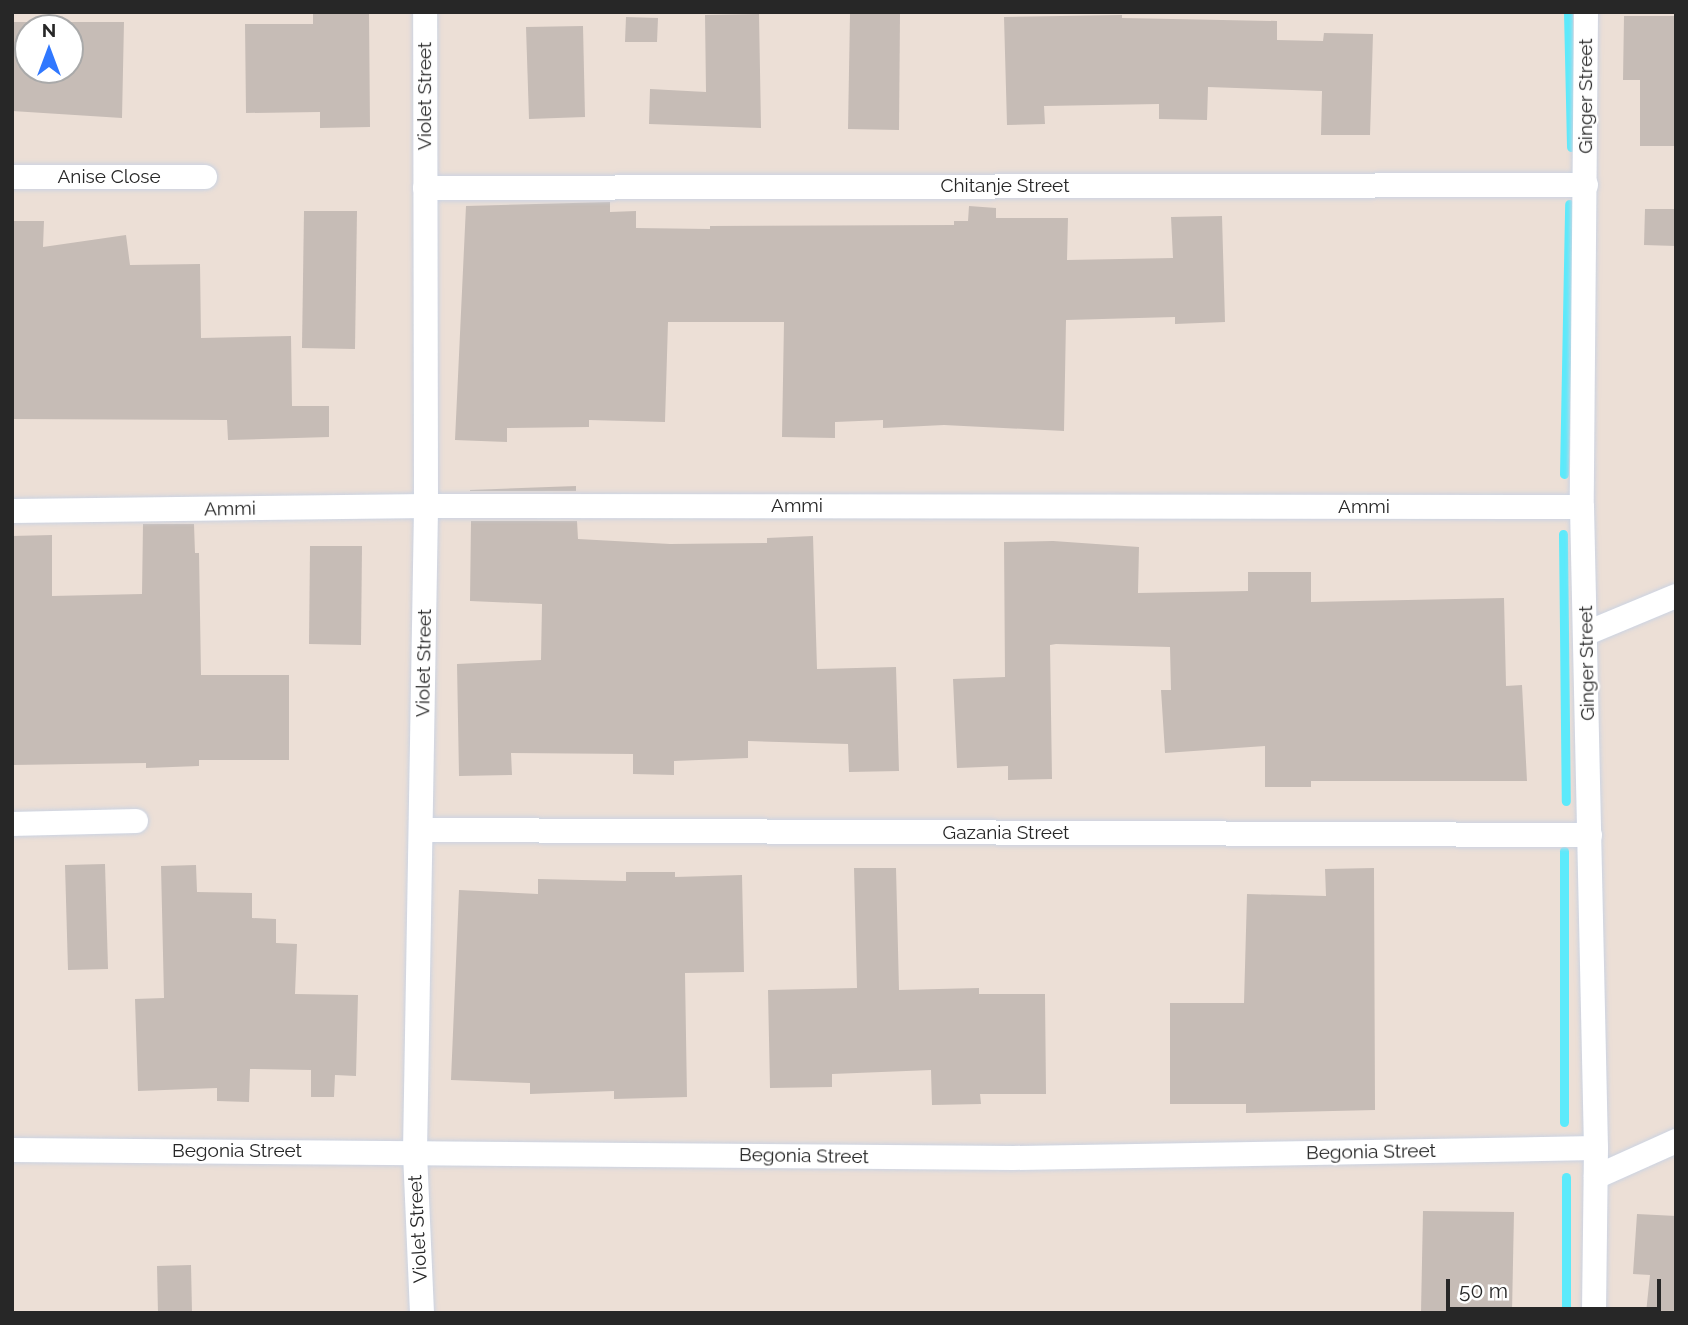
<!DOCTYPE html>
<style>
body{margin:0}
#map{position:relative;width:1688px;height:1325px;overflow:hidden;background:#ecdfd6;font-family:Raleway,sans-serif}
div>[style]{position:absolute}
.stream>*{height:9px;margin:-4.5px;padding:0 4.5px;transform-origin:4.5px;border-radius:4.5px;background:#5ceafb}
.building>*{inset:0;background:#c6bcb6}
.roads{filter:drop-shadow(0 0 2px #cbd3e2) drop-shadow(0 0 2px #cbd3e2)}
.minor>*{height:24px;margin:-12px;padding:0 12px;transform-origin:12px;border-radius:12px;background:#fff}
span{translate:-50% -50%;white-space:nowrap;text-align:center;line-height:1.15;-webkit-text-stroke:5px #fff;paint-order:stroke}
.street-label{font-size:19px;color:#272727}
.frame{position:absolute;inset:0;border:14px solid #272727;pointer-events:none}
.north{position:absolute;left:14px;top:14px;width:70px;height:70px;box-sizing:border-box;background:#fff;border:2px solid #a9a9a9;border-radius:50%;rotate:0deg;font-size:19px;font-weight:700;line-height:28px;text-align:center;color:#272727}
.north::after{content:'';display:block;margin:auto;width:24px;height:32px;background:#3078ff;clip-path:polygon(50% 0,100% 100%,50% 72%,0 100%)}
.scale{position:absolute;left:1446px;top:1279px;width:215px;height:32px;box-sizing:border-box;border:4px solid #272727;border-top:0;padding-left:9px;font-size:21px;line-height:24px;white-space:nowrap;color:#272727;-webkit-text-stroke:5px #fff;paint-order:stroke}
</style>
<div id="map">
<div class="stream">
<i style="left:1568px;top:12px;width:135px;rotate:88.7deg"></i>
<i style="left:1564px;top:474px;width:270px;rotate:-88.9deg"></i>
<i style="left:1563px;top:534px;width:267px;rotate:89.4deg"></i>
<i style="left:1564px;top:851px;width:271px;rotate:90deg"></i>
<i style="left:1566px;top:1177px;width:136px;rotate:90deg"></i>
</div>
<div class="building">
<i style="clip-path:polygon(369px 13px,370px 127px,320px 128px,320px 112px,246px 113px,245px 24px,313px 24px,313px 14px)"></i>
<i style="clip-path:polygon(850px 13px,900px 14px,899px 130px,848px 129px)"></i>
<i style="clip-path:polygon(759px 14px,761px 128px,649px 124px,650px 89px,706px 92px,705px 15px)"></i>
<i style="clip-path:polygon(1122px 15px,1122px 18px,1277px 21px,1277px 40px,1323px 41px,1324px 33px,1373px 34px,1370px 135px,1321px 135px,1322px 91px,1208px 87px,1207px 120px,1159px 119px,1159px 104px,1044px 106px,1045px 124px,1007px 125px,1004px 17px)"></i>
<i style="clip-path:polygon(1624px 16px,1676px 16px,1676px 146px,1640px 146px,1640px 80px,1623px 80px)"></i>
<i style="clip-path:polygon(626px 17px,658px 18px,657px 42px,625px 42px)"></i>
<i style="clip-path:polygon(evenodd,12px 22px,124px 22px,122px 118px,12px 111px,12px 22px,28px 28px,70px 28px,70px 70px,28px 70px,28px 28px)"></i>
<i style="clip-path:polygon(583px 26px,585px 117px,529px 119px,526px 27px)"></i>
<i style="clip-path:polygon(610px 202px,610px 212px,636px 211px,636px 228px,710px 229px,710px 226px,954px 225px,954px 221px,968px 221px,969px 206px,996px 208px,996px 218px,1068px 218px,1067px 260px,1173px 258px,1171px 217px,1222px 216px,1225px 322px,1175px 324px,1175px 317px,1066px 320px,1064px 431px,944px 425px,883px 428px,883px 420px,835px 422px,835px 438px,782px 437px,784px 322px,668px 322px,665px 422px,589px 420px,589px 427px,507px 428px,507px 442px,455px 440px,466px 206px)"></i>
<i style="clip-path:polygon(1645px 209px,1676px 209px,1676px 246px,1644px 245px)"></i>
<i style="clip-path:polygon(304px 211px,357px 211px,355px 349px,302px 348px)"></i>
<i style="clip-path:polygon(12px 221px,44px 221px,43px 247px,126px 235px,130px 265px,200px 264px,201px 338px,291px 336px,292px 406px,329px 406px,329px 437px,228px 440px,227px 420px,12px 419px)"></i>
<i style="clip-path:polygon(576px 486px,576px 491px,470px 491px,470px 490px)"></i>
<i style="clip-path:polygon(471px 521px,577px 521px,578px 539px,670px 544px,767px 543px,767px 538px,813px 536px,817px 669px,896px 667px,899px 771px,849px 772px,848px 744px,748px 741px,748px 758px,674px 761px,674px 775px,633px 774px,633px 754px,511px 753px,512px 775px,459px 776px,457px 664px,541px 660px,542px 604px,470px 601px)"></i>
<i style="clip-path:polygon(143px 524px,194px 524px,195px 553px,199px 553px,201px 675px,289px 675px,289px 760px,199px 760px,199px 766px,146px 768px,146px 763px,12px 765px,12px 536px,52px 535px,52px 596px,142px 594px)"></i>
<i style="clip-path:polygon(1053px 541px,1139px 547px,1138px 593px,1248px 591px,1248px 572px,1311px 572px,1311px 602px,1504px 598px,1506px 686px,1522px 685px,1527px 781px,1311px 781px,1311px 787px,1265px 787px,1265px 746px,1165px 753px,1161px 690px,1171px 690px,1170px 647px,1056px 644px,1050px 645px,1052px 779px,1008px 780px,1008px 766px,957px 768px,953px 679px,1005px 677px,1004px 542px)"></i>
<i style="clip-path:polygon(310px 546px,362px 546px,361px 645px,309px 644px)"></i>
<i style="clip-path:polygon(105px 864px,108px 969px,68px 970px,65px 865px)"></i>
<i style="clip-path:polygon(196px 865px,197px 892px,252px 893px,252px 918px,276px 919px,276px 943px,297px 944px,295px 994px,358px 995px,356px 1076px,335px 1075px,334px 1097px,311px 1097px,311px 1070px,250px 1069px,249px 1102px,217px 1101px,217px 1088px,138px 1091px,135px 999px,164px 998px,161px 866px)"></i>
<i style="clip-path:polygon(854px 868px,896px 868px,899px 990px,979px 988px,979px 994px,1045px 994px,1046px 1094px,980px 1094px,981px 1104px,932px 1105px,931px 1070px,832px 1074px,832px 1087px,770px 1088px,768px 990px,857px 988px)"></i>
<i style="clip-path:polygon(1374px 868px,1375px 1110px,1246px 1113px,1246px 1104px,1170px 1104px,1170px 1003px,1244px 1003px,1247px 894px,1326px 896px,1325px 869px)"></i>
<i style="clip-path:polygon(626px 872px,675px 872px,675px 877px,742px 875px,744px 972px,685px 973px,687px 1097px,614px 1099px,614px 1091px,530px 1094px,530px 1083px,451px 1080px,459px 890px,538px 894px,538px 879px,626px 881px)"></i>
<i style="clip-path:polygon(1423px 1211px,1514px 1212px,1512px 1313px,1421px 1313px)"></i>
<i style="clip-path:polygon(1637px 1214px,1676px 1216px,1676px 1313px,1646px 1313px,1650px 1275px,1633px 1274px)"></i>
<i style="clip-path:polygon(191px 1265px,192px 1313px,158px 1313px,157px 1266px)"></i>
</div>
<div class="roads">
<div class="minor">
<i style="left:1586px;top:12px;width:495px;rotate:90.5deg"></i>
<i style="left:1582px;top:507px;width:641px;rotate:88.75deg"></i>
<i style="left:1596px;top:1148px;width:165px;rotate:90.7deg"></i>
<i style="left:12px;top:177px;width:193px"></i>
<i style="left:425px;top:188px;width:1161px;rotate:-0.15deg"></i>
<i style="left:12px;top:511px;width:414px;rotate:-0.7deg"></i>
<i style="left:426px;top:506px;width:1156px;rotate:0.05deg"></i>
<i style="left:1587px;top:633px;width:96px;rotate:-22.6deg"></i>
<i style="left:12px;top:824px;width:124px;rotate:-1.4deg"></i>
<i style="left:422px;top:830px;width:1168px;rotate:0.25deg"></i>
<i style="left:12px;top:1150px;width:1001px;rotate:0.46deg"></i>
<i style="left:1013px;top:1158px;width:583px;rotate:-0.98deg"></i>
<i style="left:1596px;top:1177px;width:88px;rotate:-24.2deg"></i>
<i style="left:422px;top:1313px;width:161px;rotate:-92.5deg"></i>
<i style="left:415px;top:1152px;width:646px;rotate:-89.02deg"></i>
<i style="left:426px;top:506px;width:494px;rotate:-90.1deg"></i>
</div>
</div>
<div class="street-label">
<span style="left:425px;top:96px;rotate:-90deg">Violet Street</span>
<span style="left:1586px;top:96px;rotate:-90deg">Ginger Street</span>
<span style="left:109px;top:177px">Anise Close</span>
<span style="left:1005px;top:186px">Chitanje Street</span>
<span style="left:797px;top:506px">Ammi</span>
<span style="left:1364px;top:507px">Ammi</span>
<span style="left:230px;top:509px;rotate:-1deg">Ammi</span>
<span style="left:424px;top:663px;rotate:-89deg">Violet Street</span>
<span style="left:1587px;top:663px;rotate:-91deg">Ginger Street</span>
<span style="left:1006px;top:833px">Gazania Street</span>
<span style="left:237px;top:1151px">Begonia Street</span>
<span style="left:1371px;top:1152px;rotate:-1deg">Begonia Street</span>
<span style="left:804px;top:1156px;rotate:1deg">Begonia Street</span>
<span style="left:418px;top:1229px;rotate:-93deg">Violet Street</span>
</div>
<div class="frame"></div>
<div class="north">N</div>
<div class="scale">50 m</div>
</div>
